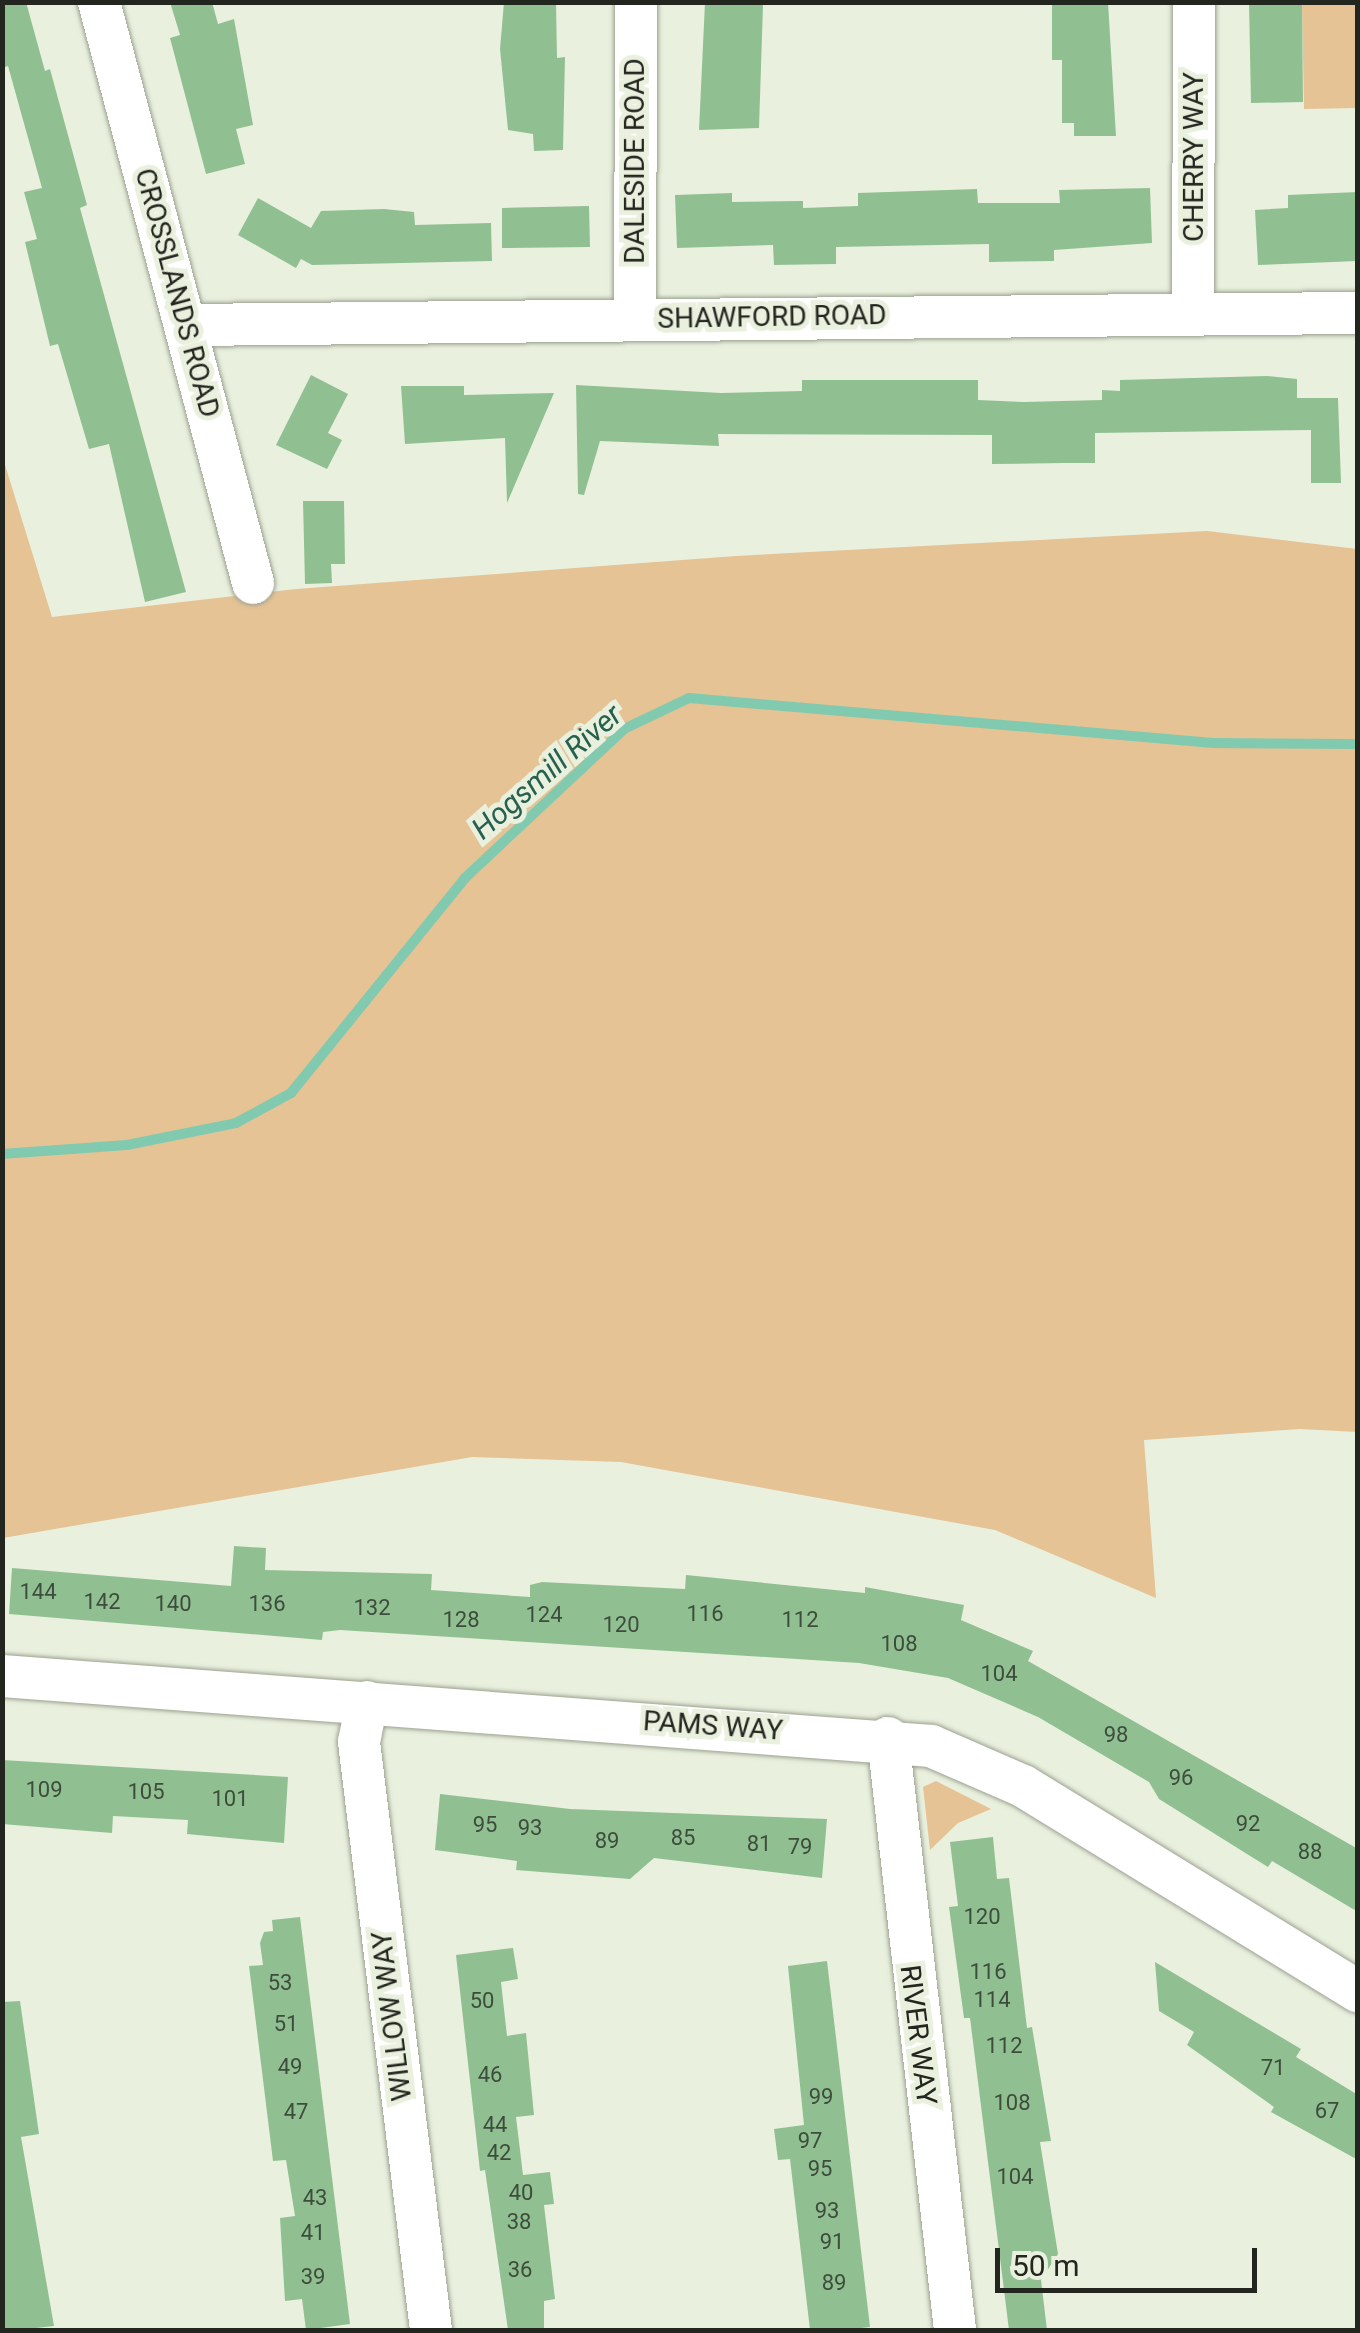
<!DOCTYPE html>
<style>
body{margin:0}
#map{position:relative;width:1360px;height:2333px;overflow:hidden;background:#e9f0de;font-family:Roboto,sans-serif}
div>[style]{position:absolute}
.green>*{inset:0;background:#e5c395}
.stream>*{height:10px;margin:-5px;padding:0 5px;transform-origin:5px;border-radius:5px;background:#81caaf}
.building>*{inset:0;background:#90c091}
.roads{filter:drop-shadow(0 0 2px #9ba190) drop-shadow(0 0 2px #9ba190)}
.minor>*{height:42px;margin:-21px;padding:0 21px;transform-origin:21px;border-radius:21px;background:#fff}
span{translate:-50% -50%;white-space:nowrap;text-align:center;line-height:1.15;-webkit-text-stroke:10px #e9f0de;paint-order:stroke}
.number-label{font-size:22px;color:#3e4c3c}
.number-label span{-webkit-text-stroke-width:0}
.street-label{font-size:28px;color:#23251f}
.water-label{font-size:30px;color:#27604e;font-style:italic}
.frame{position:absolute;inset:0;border:5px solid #23251f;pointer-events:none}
.scale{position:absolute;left:995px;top:2248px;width:262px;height:45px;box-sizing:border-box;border:5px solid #23251f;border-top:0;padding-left:12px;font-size:30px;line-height:35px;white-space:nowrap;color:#23251f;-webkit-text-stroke:8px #e9f0de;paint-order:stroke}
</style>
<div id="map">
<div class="green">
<i style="clip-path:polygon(1302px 3px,1357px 3px,1357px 108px,1304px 109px)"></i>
<i style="clip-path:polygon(2px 455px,52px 617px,296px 589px,736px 556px,1207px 531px,1357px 549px,1357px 1432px,1300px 1429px,1144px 1440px,1156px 1598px,995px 1530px,621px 1462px,472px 1457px,3px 1538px)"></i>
<i style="clip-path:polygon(936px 1781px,991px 1809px,958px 1823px,930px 1850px,923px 1787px)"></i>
</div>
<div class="stream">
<i style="left:2px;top:1154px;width:125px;rotate:-4.1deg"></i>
<i style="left:127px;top:1145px;width:111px;rotate:-11.4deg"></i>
<i style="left:236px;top:1123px;width:63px;rotate:-28.6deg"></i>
<i style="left:291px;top:1093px;width:277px;rotate:-51deg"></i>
<i style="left:465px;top:878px;width:218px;rotate:-43.1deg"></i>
<i style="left:624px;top:729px;width:72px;rotate:-25.5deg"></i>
<i style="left:689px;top:698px;width:526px;rotate:4.91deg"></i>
<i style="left:1213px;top:743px;width:145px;rotate:0.4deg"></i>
</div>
<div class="building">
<i style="clip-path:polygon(2px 2px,26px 2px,45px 71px,50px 69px,87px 205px,80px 208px,186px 592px,145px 602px,109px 444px,89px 449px,58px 344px,50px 346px,25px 242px,37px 239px,24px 192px,42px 188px,8px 66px,2px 68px)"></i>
<i style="clip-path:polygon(170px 2px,212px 2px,218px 24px,234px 19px,253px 125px,236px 129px,245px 164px,206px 174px,170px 38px,180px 35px)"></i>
<i style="clip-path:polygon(504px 2px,556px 2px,557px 58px,565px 57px,563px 150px,534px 151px,533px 134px,508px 130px,500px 49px)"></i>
<i style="clip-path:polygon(705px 2px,763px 5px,759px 128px,699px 130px)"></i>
<i style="clip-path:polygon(1052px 2px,1108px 2px,1116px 136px,1074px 136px,1074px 123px,1062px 123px,1062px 60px,1052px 60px)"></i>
<i style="clip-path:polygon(1249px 2px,1302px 2px,1303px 102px,1251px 103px)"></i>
<i style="clip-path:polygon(1150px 188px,1152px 243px,1054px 250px,1054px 261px,989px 262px,989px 244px,836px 247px,836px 264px,774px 265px,773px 245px,677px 248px,675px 195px,732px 193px,732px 202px,803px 201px,803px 208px,858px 206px,858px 193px,977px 189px,978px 203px,1060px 203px,1059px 190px)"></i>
<i style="clip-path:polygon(1358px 192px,1358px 261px,1258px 265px,1255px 210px,1288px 208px,1288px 195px)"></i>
<i style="clip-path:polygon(258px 198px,311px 228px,321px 211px,384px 209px,414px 212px,415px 225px,491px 223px,492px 261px,312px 265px,301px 259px,296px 268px,238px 235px)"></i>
<i style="clip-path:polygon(589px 206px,590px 247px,502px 248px,502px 208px)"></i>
<i style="clip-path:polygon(311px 375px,348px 394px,328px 433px,342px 440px,327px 469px,276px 445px)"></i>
<i style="clip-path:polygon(1267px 376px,1297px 379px,1297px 398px,1338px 398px,1341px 483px,1311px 483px,1311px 430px,1095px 433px,1095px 463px,1063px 463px,992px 464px,992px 435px,718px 434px,719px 446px,600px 441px,584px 495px,578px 494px,576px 385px,721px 393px,802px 391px,802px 380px,978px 380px,978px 400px,1024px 402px,1102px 400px,1102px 390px,1120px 391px,1120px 380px)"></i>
<i style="clip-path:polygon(401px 386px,464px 386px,464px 395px,554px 393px,507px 503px,505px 438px,405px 444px)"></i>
<i style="clip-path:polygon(303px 501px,344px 501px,345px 564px,331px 564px,332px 583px,305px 584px)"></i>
<i style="clip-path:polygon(234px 1546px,266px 1548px,265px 1570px,432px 1574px,431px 1590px,530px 1597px,530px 1585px,542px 1582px,685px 1589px,686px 1575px,865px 1593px,865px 1587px,964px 1605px,961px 1620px,1033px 1651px,1028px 1661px,1358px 1849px,1358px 1912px,1272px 1861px,1268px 1867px,1247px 1854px,1159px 1799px,1149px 1782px,1038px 1717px,948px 1678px,859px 1663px,340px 1630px,323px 1632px,322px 1640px,9px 1614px,12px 1568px,231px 1586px)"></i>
<i style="clip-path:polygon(2px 1760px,288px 1777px,284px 1843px,187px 1834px,188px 1820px,113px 1816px,112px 1833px,2px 1824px)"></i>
<i style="clip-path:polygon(440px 1794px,570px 1809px,827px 1819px,822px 1878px,654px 1858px,630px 1879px,516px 1870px,517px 1861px,435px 1850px)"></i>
<i style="clip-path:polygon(993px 1837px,997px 1879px,1009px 1878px,1027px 2028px,1032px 2027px,1051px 2141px,1040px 2142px,1058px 2254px,1041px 2280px,1047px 2330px,1009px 2330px,970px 2018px,964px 2018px,949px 1907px,958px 1906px,950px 1842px)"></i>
<i style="clip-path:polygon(300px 1917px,350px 2324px,306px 2330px,302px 2299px,285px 2301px,280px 2218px,295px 2216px,286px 2160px,273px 2161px,249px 1966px,263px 1965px,260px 1943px,264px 1932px,273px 1931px,272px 1920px)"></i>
<i style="clip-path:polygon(513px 1948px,518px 1979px,501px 1982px,507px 2036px,526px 2033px,534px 2115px,516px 2117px,523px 2175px,550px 2172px,554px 2204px,544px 2205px,555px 2299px,544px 2301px,544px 2330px,508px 2330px,485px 2170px,480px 2171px,456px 1955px)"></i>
<i style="clip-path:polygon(827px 1961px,870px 2327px,845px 2330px,810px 2330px,790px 2159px,778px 2160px,774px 2129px,804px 2125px,788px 1966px)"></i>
<i style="clip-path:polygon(1155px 1962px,1301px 2049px,1296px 2057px,1358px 2095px,1358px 2160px,1271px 2112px,1274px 2107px,1187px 2045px,1194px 2032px,1159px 2011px)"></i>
<i style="clip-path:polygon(20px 2001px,39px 2134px,21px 2137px,54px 2326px,27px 2329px,2px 2328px,2px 2002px)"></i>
</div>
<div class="roads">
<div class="minor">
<i style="left:99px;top:2px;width:601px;rotate:75.15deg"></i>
<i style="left:1193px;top:311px;width:309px;rotate:-89.8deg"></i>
<i style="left:635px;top:320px;width:318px;rotate:-89.8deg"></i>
<i style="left:186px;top:325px;width:1172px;rotate:-0.59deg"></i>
<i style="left:2px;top:1676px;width:932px;rotate:4.31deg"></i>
<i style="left:931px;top:1746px;width:100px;rotate:23.5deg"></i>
<i style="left:1023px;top:1786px;width:393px;rotate:31.5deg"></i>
<i style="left:367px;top:1702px;width:41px;rotate:101.3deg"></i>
<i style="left:359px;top:1742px;width:592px;rotate:83.02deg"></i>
<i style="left:888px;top:1738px;width:596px;rotate:83.54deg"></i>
</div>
</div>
<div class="number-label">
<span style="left:38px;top:1592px">144</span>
<span style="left:102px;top:1602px">142</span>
<span style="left:173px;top:1604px">140</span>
<span style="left:267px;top:1604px">136</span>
<span style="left:372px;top:1608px">132</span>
<span style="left:705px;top:1614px">116</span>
<span style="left:544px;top:1615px">124</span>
<span style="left:461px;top:1620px">128</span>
<span style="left:800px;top:1620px">112</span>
<span style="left:621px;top:1625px">120</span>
<span style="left:899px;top:1644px">108</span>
<span style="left:999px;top:1674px">104</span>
<span style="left:1116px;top:1735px">98</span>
<span style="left:1181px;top:1778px">96</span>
<span style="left:44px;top:1790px">109</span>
<span style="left:146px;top:1792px">105</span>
<span style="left:230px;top:1799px">101</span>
<span style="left:1248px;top:1824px">92</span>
<span style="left:485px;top:1825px">95</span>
<span style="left:530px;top:1828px">93</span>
<span style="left:683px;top:1838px">85</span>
<span style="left:607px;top:1841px">89</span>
<span style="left:759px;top:1844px">81</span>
<span style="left:800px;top:1847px">79</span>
<span style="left:1310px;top:1852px">88</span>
<span style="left:982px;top:1917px">120</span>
<span style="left:988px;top:1972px">116</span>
<span style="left:280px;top:1983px">53</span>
<span style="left:992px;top:2000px">114</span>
<span style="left:482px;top:2001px">50</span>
<span style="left:286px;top:2024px">51</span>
<span style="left:1004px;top:2046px">112</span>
<span style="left:290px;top:2067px">49</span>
<span style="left:1273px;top:2068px">71</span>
<span style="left:490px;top:2075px">46</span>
<span style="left:821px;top:2097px">99</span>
<span style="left:1012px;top:2103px">108</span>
<span style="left:1327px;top:2111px">67</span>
<span style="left:296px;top:2112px">47</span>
<span style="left:495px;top:2125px">44</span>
<span style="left:810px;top:2141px">97</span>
<span style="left:499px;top:2153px">42</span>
<span style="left:820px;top:2169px">95</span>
<span style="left:1015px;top:2177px">104</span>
<span style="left:521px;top:2193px">40</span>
<span style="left:315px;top:2198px">43</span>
<span style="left:827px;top:2211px">93</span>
<span style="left:519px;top:2222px">38</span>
<span style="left:313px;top:2233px">41</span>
<span style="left:832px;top:2242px">91</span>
<span style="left:520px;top:2270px">36</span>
<span style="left:313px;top:2277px">39</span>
<span style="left:834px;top:2283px">89</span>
</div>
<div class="street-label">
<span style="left:1194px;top:157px;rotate:-90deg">CHERRY WAY</span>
<span style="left:635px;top:161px;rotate:-90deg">DALESIDE ROAD</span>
<span style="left:177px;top:293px;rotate:75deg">CROSSLANDS ROAD</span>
<span style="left:772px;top:317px;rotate:-1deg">SHAWFORD ROAD</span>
<span style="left:713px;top:1726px;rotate:4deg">PAMS WAY</span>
<span style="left:392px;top:2016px;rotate:-97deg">WILLOW WAY</span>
<span style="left:918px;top:2035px;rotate:83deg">RIVER WAY</span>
</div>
<div class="water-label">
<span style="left:547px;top:772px;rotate:-41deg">Hogsmill River</span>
</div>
<div class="frame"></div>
<div class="scale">50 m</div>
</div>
